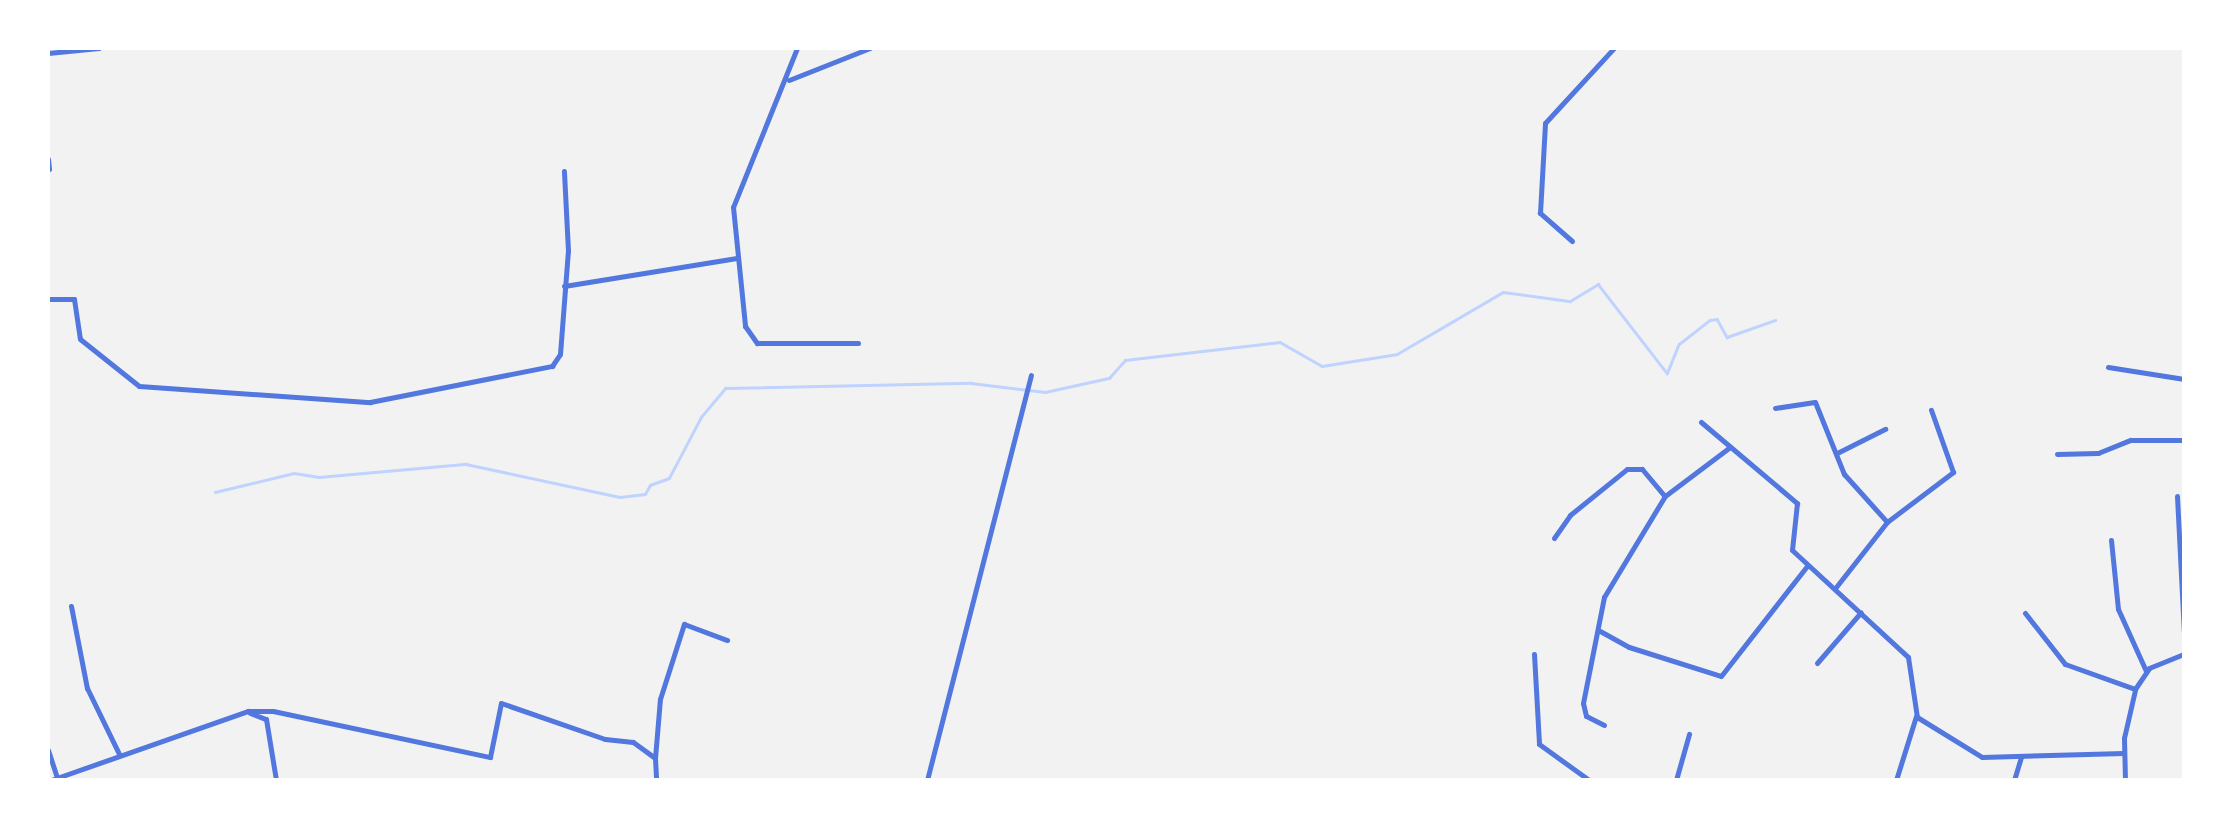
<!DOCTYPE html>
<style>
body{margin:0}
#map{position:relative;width:2232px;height:828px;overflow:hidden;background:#f2f2f2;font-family:"Noto Serif",serif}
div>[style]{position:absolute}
.stream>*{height:2.5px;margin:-1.25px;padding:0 1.25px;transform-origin:1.25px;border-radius:1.25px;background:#bfd3fe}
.minor>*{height:5px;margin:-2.5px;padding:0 2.5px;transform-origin:2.5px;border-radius:2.5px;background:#5277de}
span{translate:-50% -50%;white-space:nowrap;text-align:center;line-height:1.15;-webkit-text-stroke:10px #fff;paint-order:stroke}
.frame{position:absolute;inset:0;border:50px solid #fff;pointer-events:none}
</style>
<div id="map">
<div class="stream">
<i style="left:215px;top:492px;width:81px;rotate:-13.5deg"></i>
<i style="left:294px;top:473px;width:25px;rotate:9deg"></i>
<i style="left:319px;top:477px;width:148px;rotate:-5.1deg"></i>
<i style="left:466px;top:464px;width:157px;rotate:12.1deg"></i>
<i style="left:620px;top:497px;width:25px;rotate:-7deg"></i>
<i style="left:645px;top:494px;width:10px;rotate:-61deg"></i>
<i style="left:650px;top:485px;width:20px;rotate:-20deg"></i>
<i style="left:669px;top:478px;width:69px;rotate:-62.3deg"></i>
<i style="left:701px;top:417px;width:38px;rotate:-50deg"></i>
<i style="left:725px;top:388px;width:246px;rotate:-1.2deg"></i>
<i style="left:971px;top:383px;width:75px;rotate:6.9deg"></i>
<i style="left:1045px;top:392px;width:66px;rotate:-12.3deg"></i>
<i style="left:1109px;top:378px;width:24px;rotate:-48deg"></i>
<i style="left:1125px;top:360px;width:156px;rotate:-6.6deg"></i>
<i style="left:1280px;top:342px;width:48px;rotate:29.7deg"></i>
<i style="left:1322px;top:366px;width:76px;rotate:-9.1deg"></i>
<i style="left:1397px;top:354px;width:123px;rotate:-30.3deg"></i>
<i style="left:1503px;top:292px;width:68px;rotate:7.7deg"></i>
<i style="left:1570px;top:301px;width:33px;rotate:-31deg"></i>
<i style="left:1598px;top:284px;width:113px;rotate:52.2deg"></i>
<i style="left:1667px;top:373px;width:31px;rotate:-68deg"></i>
<i style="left:1679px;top:344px;width:39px;rotate:-38deg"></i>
<i style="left:1710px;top:320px;width:7px;rotate:-8deg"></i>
<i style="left:1717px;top:319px;width:21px;rotate:61deg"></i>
<i style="left:1727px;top:337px;width:51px;rotate:-19.5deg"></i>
</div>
<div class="minor">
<i style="left:797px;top:48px;width:171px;rotate:111.9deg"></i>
<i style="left:733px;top:207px;width:120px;rotate:84.2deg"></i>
<i style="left:745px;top:326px;width:21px;rotate:55deg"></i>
<i style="left:757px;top:343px;width:101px"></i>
<i style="left:48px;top:53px;width:51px;rotate:-5.6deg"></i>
<i style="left:789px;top:80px;width:87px;rotate:-21.6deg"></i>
<i style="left:48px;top:159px;width:10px;rotate:84deg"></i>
<i style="left:1572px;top:241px;width:43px;rotate:-138.8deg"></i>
<i style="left:1540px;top:213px;width:90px;rotate:-86.8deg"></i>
<i style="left:1545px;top:123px;width:102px;rotate:-47.4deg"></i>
<i style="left:564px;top:286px;width:175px;rotate:-9.2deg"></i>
<i style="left:48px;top:299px;width:26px"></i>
<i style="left:74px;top:299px;width:40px;rotate:81.5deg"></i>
<i style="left:80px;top:339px;width:75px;rotate:38.5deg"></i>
<i style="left:139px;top:386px;width:232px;rotate:4deg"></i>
<i style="left:370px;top:402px;width:186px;rotate:-11.2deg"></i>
<i style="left:552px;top:366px;width:14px;rotate:-56deg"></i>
<i style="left:560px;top:354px;width:103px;rotate:-85.6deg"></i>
<i style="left:568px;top:251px;width:80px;rotate:-92.9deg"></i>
<i style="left:2108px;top:367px;width:77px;rotate:9deg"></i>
<i style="left:1775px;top:408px;width:40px;rotate:-8.5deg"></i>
<i style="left:1815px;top:402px;width:78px;rotate:68.1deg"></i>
<i style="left:1844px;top:474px;width:64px;rotate:48.1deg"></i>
<i style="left:1701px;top:422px;width:126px;rotate:40.2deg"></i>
<i style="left:1797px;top:503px;width:47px;rotate:96.1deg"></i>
<i style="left:1792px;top:550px;width:158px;rotate:42.7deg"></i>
<i style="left:1908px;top:657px;width:61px;rotate:81.5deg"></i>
<i style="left:1917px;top:717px;width:76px;rotate:31.6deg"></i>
<i style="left:1982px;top:757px;width:142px;rotate:-1.6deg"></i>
<i style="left:1837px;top:453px;width:54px;rotate:-26.6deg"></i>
<i style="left:2057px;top:454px;width:41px;rotate:-1.4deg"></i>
<i style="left:2098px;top:453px;width:35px;rotate:-22deg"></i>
<i style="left:2131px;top:440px;width:53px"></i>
<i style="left:2177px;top:496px;width:136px;rotate:87.1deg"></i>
<i style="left:1554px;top:538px;width:28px;rotate:-55deg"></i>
<i style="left:1570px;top:515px;width:73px;rotate:-38.9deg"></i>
<i style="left:1627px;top:469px;width:15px"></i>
<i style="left:1642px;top:469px;width:35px;rotate:50deg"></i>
<i style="left:2111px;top:540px;width:69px;rotate:84.2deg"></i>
<i style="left:2118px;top:609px;width:68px;rotate:65.7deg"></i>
<i style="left:1836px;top:587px;width:83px;rotate:-51.9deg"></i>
<i style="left:1887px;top:522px;width:83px;rotate:-37.1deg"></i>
<i style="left:1953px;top:472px;width:66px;rotate:-109.5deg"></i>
<i style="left:71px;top:606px;width:84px;rotate:79deg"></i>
<i style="left:87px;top:688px;width:73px;rotate:64.1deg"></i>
<i style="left:2025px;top:613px;width:65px;rotate:51.9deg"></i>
<i style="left:2065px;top:664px;width:74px;rotate:19.7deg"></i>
<i style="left:2135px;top:689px;width:25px;rotate:-56deg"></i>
<i style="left:2149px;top:668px;width:38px;rotate:-22deg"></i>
<i style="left:1600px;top:631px;width:33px;rotate:29deg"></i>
<i style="left:1629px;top:647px;width:96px;rotate:17.5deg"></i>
<i style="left:1721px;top:676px;width:140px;rotate:-52deg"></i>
<i style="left:1534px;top:654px;width:90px;rotate:86.8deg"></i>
<i style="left:1539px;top:744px;width:62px;rotate:35.8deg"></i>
<i style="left:1817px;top:663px;width:67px;rotate:-49.2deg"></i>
<i style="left:250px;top:713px;width:17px;rotate:21deg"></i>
<i style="left:266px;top:719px;width:62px;rotate:80.7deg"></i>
<i style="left:1604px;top:725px;width:20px;rotate:-153deg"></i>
<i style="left:1586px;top:716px;width:13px;rotate:-103deg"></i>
<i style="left:1583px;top:703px;width:108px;rotate:-78.8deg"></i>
<i style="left:1604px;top:597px;width:118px;rotate:-58.9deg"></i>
<i style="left:1665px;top:496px;width:81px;rotate:-37deg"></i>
<i style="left:48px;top:750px;width:29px;rotate:72deg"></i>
<i style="left:655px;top:758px;width:59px;rotate:-85.2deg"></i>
<i style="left:660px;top:699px;width:79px;rotate:-72.3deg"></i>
<i style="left:684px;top:624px;width:46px;rotate:20.4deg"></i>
<i style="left:51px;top:780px;width:209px;rotate:-19.3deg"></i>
<i style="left:248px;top:711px;width:25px"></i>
<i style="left:273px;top:711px;width:222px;rotate:12deg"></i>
<i style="left:490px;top:757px;width:55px;rotate:-78.5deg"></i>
<i style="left:501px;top:703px;width:110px;rotate:19.1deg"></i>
<i style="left:605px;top:739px;width:28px;rotate:6deg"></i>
<i style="left:633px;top:742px;width:27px;rotate:36deg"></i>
<i style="left:655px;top:758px;width:22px;rotate:87deg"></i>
<i style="left:927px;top:780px;width:418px;rotate:-75.6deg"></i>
<i style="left:1676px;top:780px;width:48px;rotate:-74.2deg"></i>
<i style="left:1896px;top:780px;width:67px;rotate:-72.6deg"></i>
<i style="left:2014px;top:780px;width:24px;rotate:-73deg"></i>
<i style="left:2125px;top:780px;width:42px;rotate:-91.4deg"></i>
<i style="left:2124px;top:738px;width:49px;rotate:-77.1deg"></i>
</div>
<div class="frame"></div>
</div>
